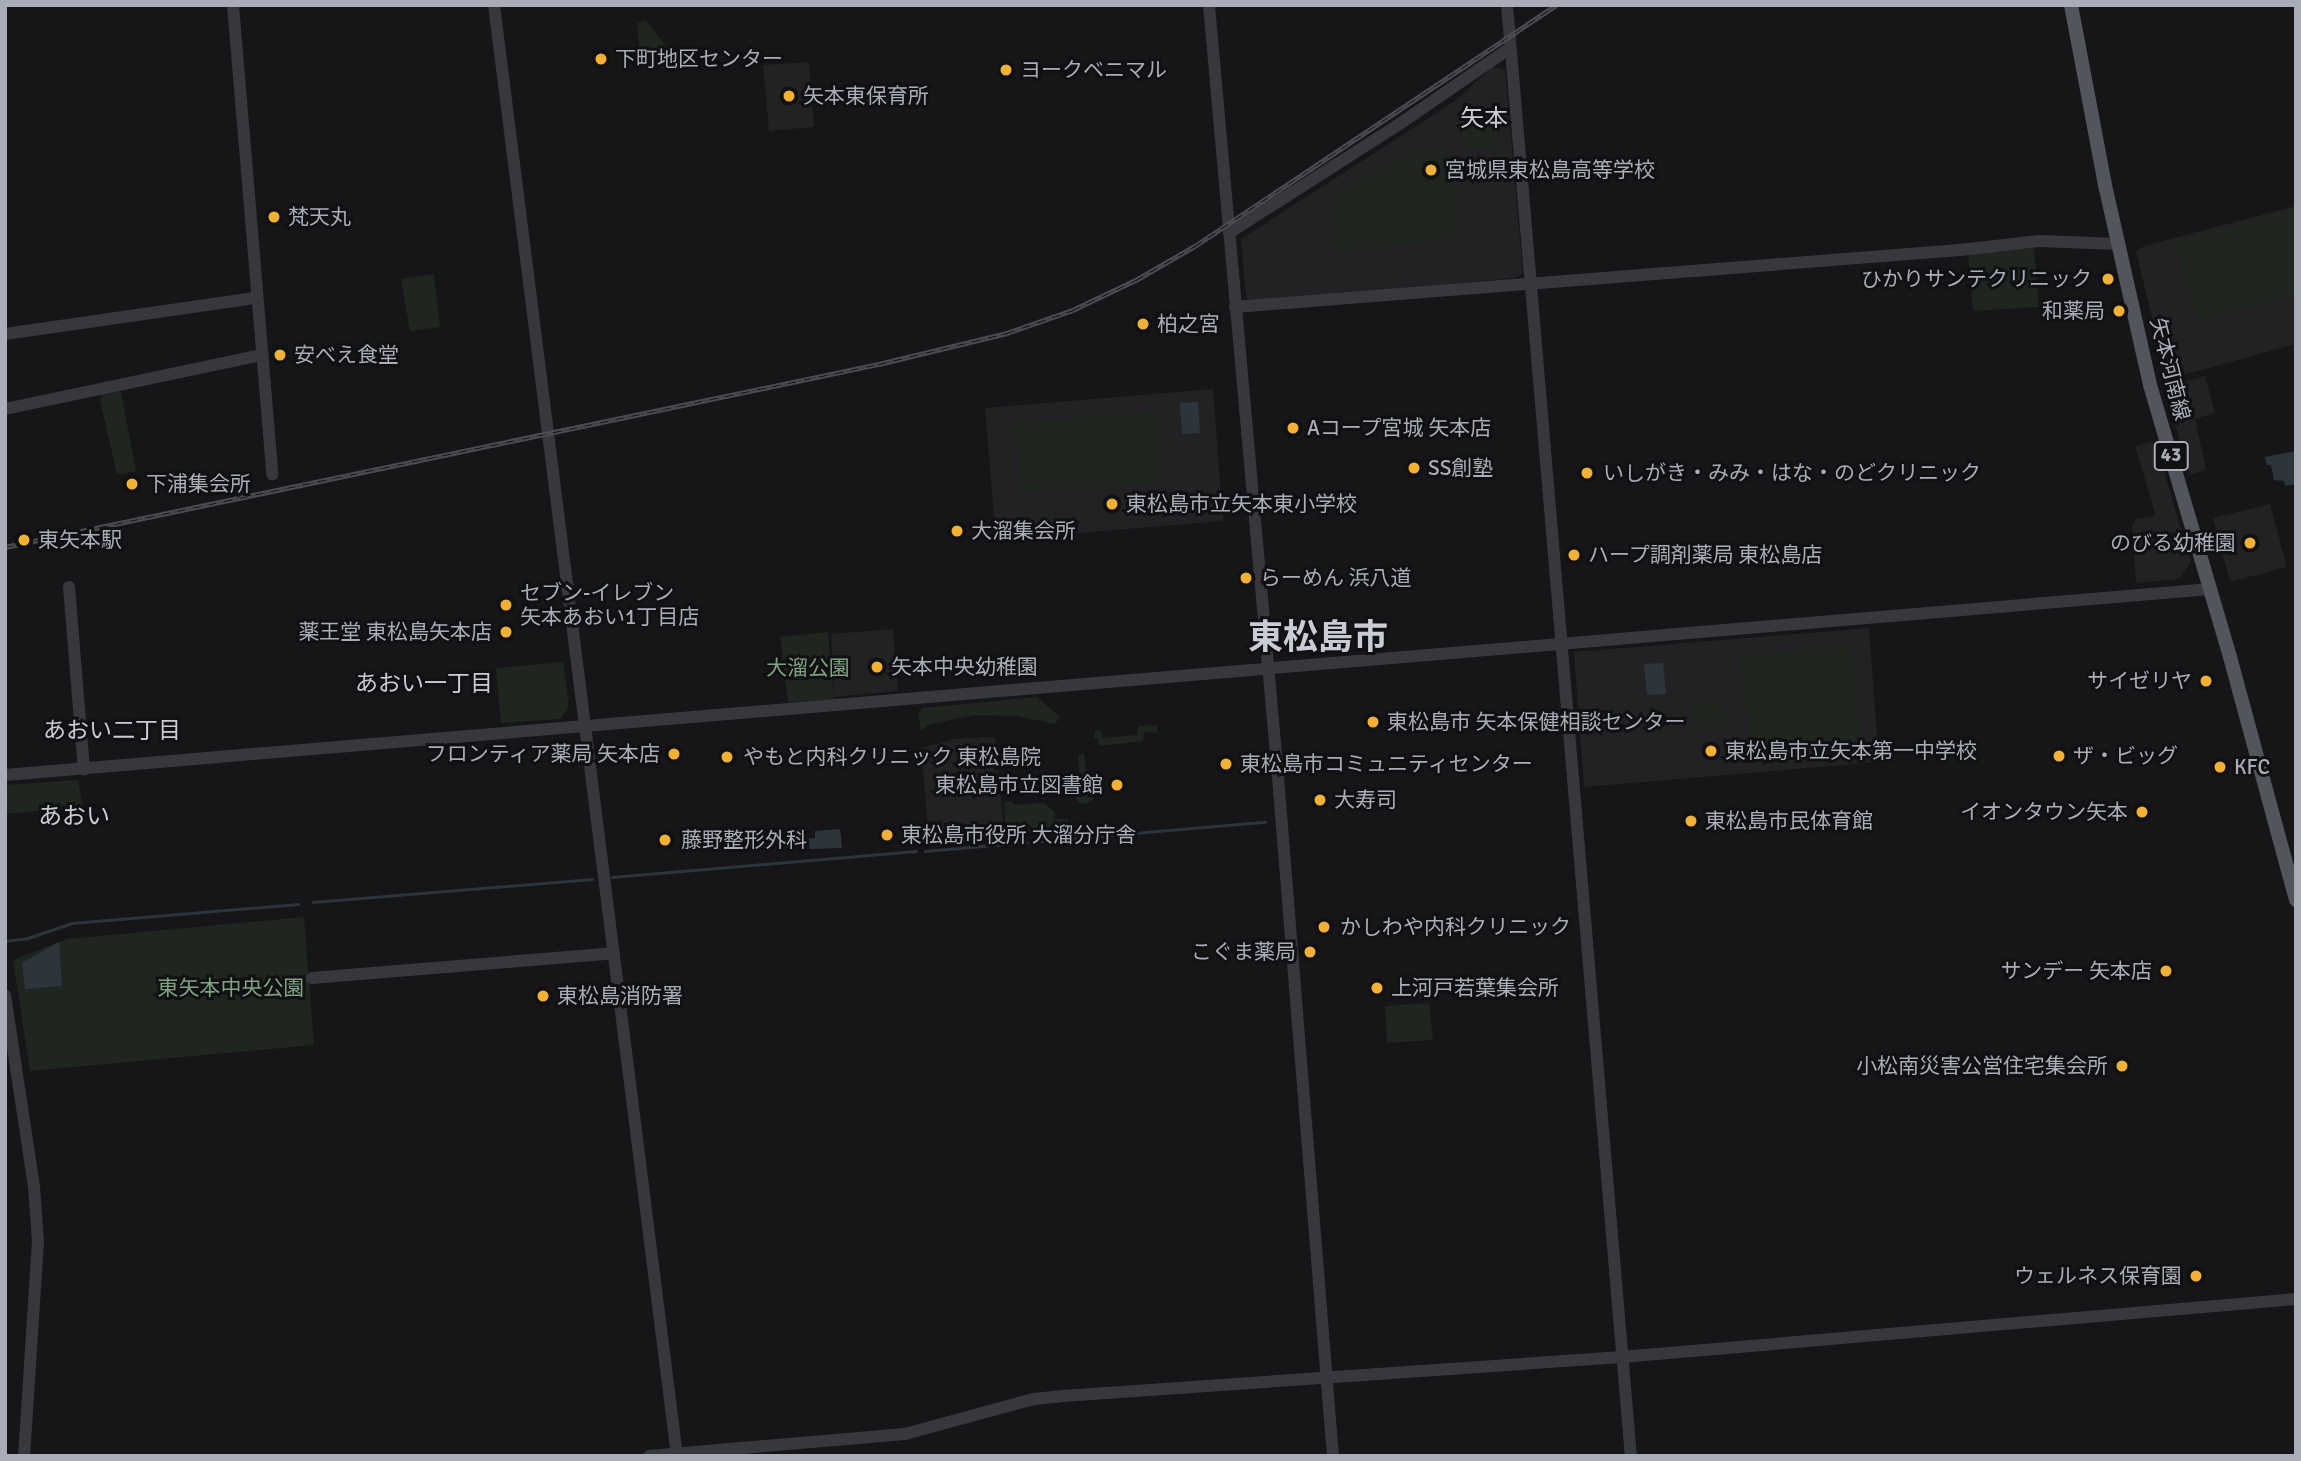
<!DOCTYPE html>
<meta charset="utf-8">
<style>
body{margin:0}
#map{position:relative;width:2301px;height:1461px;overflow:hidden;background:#161618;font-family:Signika,"Noto Sans JP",sans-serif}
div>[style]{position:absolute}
.built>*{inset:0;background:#222225}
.green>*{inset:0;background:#1e261f}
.water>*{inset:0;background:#2c353c}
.stream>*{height:2.5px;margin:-1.25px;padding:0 1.25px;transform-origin:1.25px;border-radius:1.25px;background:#2c353c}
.minor>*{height:12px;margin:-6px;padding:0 6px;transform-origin:6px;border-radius:6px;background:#37383d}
.major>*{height:14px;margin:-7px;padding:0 7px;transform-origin:7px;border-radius:7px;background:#53555c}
.rail>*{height:5px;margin-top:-2.5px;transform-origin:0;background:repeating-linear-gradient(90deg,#111113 0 8px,#4a4c52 0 16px);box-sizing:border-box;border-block:2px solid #4a4c52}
.dots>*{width:19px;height:19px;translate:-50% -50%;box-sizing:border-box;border:4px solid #111113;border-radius:50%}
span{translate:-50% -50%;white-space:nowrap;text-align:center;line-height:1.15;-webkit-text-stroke:6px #111113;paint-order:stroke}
.shield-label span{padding:2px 5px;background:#111113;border:2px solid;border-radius:5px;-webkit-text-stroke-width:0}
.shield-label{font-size:19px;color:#a8adb8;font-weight:700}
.poi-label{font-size:21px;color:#a8adb8}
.left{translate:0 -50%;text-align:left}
.right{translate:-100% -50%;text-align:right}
.street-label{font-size:21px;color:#a8adb8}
.park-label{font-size:21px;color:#7fa381}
.neighbourhood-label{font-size:23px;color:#c9ccd4}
.quarter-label{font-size:24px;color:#c9ccd4}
.town-label{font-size:35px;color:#c9ccd4;font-weight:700}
.frame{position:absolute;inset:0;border:7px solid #a8adb8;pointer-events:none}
</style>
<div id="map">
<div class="built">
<i style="clip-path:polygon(809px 62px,814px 127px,769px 131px,763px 65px)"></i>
<i style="clip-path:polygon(1492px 67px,1505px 70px,1523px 273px,1515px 278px,1252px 303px,1246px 297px,1241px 239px,1455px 101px)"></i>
<i style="clip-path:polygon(2296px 206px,2296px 344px,2172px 378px,2166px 374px,2136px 252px,2144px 246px)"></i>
<i style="clip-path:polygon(2205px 376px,2215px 413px,2195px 419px,2206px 469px,2190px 475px,2165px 390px,2169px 385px)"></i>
<i style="clip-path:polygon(1213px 389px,1223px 521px,996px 540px,985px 408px)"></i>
<i style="clip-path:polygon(2155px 441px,2191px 563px,2179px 579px,2136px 583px,2132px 525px,2136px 519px,2156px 516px,2135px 446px)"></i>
<i style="clip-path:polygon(2270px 504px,2287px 567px,2230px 582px,2213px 518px)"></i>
<i style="clip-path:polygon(1869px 628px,1879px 762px,1584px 787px,1574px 652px)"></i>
<i style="clip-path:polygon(893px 629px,898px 691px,834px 697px,831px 634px)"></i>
<i style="clip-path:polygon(995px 737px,1004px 832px,929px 840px,921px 748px,954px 739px)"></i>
</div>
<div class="green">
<i style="clip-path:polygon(646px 21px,684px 68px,684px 70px,660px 68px,659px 57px,640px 58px,637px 23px)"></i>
<i style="clip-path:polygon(1495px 115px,1498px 147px,1462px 150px,1460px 118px)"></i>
<i style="clip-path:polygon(1442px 150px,1456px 170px,1457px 238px,1339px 252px,1331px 197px,1414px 151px)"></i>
<i style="clip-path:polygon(2296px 208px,2296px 294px,2197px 322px,2174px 242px)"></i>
<i style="clip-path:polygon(2034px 247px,2039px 307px,1973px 311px,1968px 253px)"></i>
<i style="clip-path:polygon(434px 274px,440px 327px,410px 331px,401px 279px)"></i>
<i style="clip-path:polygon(116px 391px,121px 392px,136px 471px,117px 475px,100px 400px,101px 396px)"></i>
<i style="clip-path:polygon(1157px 412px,1163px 482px,1021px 492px,1017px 423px)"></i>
<i style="clip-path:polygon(828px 632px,834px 700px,788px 702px,780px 637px)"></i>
<i style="clip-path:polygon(1852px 646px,1861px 749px,1752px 757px,1739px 656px)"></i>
<i style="clip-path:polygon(563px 662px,569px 706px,560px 719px,501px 723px,496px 668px)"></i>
<i style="clip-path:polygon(1037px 697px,1060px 717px,1055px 724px,1016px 716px,974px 715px,927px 725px,921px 731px,918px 714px,923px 708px)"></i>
<i style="clip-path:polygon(1724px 700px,1727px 728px,1694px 731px,1691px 703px)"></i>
<i style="clip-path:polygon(1157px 725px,1157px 733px,1144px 732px,1143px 741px,1099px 746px,1098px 738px,1094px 738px,1095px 731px,1101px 731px,1102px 738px,1137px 735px,1138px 726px)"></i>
<i style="clip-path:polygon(1084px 754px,1088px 786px,1094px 799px,1087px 804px,1078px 803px,1075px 796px,1081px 790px,1078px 755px)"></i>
<i style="clip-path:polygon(78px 780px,83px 807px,5px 814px,5px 785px)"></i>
<i style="clip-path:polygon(1012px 801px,1014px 805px,1044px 803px,1055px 812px,1055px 819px,1067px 819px,1069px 823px,1063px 832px,1006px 834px,1004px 802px)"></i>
<i style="clip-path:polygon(304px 917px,314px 1045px,30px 1071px,13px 960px,67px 939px)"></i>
<i style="clip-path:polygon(1429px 1003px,1433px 1040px,1387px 1043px,1385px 1006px)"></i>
</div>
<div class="water">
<i style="clip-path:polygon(1198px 402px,1200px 433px,1182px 434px,1180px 403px)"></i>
<i style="clip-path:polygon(2296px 451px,2296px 484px,2285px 486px,2284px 481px,2274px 480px,2271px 465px,2267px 465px,2265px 457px)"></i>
<i style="clip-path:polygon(1663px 663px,1666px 694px,1647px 695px,1644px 664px)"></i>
<i style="clip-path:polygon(840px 829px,842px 848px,810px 849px,809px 846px,801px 846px,800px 839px,815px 838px,815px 831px)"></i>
<i style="clip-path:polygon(59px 942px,62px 986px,25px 989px,22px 963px)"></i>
</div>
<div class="stream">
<i style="left:925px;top:851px;width:341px;rotate:-4.9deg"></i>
<i style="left:612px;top:877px;width:305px;rotate:-4.9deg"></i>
<i style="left:313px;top:902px;width:280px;rotate:-4.7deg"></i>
<i style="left:5px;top:941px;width:23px;rotate:-7deg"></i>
<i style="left:28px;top:938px;width:46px;rotate:-18.8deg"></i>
<i style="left:72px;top:923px;width:227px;rotate:-4.8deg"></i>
</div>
<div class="minor">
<i style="left:233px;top:5px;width:471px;rotate:85.2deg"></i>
<i style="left:494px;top:5px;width:1462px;rotate:82.81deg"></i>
<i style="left:1209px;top:5px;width:763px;rotate:84.89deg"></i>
<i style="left:1277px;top:765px;width:693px;rotate:85.37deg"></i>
<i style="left:1507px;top:5px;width:1456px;rotate:85.12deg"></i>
<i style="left:1229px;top:233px;width:201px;rotate:-32.6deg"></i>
<i style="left:1398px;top:125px;width:136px;rotate:-34.5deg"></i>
<i style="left:1235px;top:307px;width:727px;rotate:-4.5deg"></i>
<i style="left:1960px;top:250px;width:80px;rotate:-6.5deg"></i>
<i style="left:2039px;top:241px;width:79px;rotate:2.2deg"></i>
<i style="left:5px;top:334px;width:254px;rotate:-8.2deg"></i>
<i style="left:5px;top:409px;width:263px;rotate:-11.9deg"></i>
<i style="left:69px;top:587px;width:183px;rotate:85.3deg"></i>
<i style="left:5px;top:775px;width:2213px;rotate:-4.82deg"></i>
<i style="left:312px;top:978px;width:303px;rotate:-4.7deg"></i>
<i style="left:5px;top:995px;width:194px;rotate:81.4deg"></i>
<i style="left:34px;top:1187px;width:54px;rotate:85.8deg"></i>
<i style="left:38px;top:1241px;width:215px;rotate:93.7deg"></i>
<i style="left:649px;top:1456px;width:257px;rotate:-4.9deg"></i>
<i style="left:905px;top:1434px;width:134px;rotate:-15.2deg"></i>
<i style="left:1034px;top:1399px;width:29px;rotate:-6deg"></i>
<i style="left:1063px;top:1396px;width:560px;rotate:-3.99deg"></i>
<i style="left:1622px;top:1357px;width:676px;rotate:-4.92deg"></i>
</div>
<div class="major">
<i style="left:2071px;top:5px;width:183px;rotate:79.3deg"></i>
<i style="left:2105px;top:185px;width:205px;rotate:77.3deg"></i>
<i style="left:2150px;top:385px;width:284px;rotate:73.6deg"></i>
<i style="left:2230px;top:657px;width:252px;rotate:74.8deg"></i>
</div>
<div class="rail">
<i style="left:5px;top:547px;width:893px;rotate:-11.83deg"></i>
<i style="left:879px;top:364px;width:132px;rotate:-13.6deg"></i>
<i style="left:1007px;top:333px;width:70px;rotate:-19.2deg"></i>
<i style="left:1073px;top:310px;width:70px;rotate:-25.5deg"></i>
<i style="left:1136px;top:280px;width:68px;rotate:-30deg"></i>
<i style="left:1195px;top:246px;width:434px;rotate:-33.7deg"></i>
</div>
<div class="dots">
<i style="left:601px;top:59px;background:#f2b134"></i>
<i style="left:1006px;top:70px;background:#f2b134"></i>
<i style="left:789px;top:96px;background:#f2b134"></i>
<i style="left:1431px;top:170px;background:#f2b134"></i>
<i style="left:274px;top:217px;background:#f2b134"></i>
<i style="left:2108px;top:279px;background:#f2b134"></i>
<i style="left:2119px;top:311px;background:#f2b134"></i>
<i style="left:1143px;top:324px;background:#f2b134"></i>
<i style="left:280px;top:355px;background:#f2b134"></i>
<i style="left:1293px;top:428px;background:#f2b134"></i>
<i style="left:1414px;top:468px;background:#f2b134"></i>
<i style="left:1587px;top:473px;background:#f2b134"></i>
<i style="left:132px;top:484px;background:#f2b134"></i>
<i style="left:1112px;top:504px;background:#f2b134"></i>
<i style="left:957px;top:531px;background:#f2b134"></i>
<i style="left:24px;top:540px;background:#f2b134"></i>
<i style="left:2250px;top:543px;background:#f2b134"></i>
<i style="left:1574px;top:555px;background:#f2b134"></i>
<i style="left:1246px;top:578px;background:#f2b134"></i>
<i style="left:506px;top:605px;background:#f2b134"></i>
<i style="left:506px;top:632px;background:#f2b134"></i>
<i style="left:877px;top:667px;background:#f2b134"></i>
<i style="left:2206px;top:681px;background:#f2b134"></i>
<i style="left:1373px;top:722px;background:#f2b134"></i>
<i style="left:1711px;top:751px;background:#f2b134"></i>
<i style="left:674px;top:754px;background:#f2b134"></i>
<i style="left:2059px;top:756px;background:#f2b134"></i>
<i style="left:727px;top:757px;background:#f2b134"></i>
<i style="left:1226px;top:764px;background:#f2b134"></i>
<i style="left:2220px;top:767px;background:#f2b134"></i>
<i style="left:1117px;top:785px;background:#f2b134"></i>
<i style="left:1320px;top:800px;background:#f2b134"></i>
<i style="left:2142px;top:812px;background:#f2b134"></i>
<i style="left:1691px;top:821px;background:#f2b134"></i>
<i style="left:887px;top:835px;background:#f2b134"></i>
<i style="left:665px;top:840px;background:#f2b134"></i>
<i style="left:1324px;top:927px;background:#f2b134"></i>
<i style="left:1310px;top:952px;background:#f2b134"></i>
<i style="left:2166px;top:971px;background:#f2b134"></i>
<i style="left:1377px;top:988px;background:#f2b134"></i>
<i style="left:543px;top:996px;background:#f2b134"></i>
<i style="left:2122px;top:1066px;background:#f2b134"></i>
<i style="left:2196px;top:1276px;background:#f2b134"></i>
</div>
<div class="shield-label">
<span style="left:2171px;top:456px">43</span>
</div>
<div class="poi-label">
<span class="left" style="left:615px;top:59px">下町地区センター</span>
<span class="left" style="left:1020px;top:70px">ヨークベニマル</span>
<span class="left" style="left:803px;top:96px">矢本東保育所</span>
<span class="left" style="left:1445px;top:170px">宮城県東松島高等学校</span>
<span class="left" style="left:288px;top:217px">梵天丸</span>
<span class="right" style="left:2092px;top:279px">ひかりサンテクリニック</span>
<span class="right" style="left:2105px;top:311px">和薬局</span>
<span class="left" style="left:1157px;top:324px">柏之宮</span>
<span class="left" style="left:294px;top:355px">安べえ食堂</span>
<span class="left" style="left:1307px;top:428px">Aコープ宮城 矢本店</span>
<span class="left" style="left:1428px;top:468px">SS創塾</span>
<span class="left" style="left:1603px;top:473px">いしがき・みみ・はな・のどクリニック</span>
<span class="left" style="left:146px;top:484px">下浦集会所</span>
<span class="left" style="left:1126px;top:504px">東松島市立矢本東小学校</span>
<span class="left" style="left:971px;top:531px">大溜集会所</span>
<span class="left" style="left:38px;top:540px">東矢本駅</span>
<span class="right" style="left:2236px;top:543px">のびる幼稚園</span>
<span class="left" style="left:1588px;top:555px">ハープ調剤薬局 東松島店</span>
<span class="left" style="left:1260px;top:578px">らーめん 浜八道</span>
<span class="left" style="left:520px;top:605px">セブン-イレブン<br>矢本あおい1丁目店</span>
<span class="right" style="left:492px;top:632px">薬王堂 東松島矢本店</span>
<span class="left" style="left:891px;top:667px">矢本中央幼稚園</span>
<span class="right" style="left:2192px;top:681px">サイゼリヤ</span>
<span class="left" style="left:1387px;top:722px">東松島市 矢本保健相談センター</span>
<span class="left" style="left:1725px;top:751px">東松島市立矢本第一中学校</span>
<span class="right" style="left:660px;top:754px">フロンティア薬局 矢本店</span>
<span class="left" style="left:2073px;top:756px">ザ・ビッグ</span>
<span class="left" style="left:743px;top:757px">やもと内科クリニック 東松島院</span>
<span class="left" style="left:1240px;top:764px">東松島市コミュニティセンター</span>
<span class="left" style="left:2234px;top:767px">KFC</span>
<span class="right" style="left:1103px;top:785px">東松島市立図書館</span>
<span class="left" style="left:1334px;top:800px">大寿司</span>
<span class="right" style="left:2128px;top:812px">イオンタウン矢本</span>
<span class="left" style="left:1705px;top:821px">東松島市民体育館</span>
<span class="left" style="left:901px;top:835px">東松島市役所 大溜分庁舎</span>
<span class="left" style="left:681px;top:840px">藤野整形外科</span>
<span class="left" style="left:1340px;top:927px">かしわや内科クリニック</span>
<span class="right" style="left:1296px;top:952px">こぐま薬局</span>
<span class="right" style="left:2152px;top:971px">サンデー 矢本店</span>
<span class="left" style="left:1391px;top:988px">上河戸若葉集会所</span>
<span class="left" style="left:557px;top:996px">東松島消防署</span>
<span class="right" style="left:2108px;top:1066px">小松南災害公営住宅集会所</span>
<span class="right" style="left:2182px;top:1276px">ウェルネス保育園</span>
</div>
<div class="street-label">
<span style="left:2170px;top:369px;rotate:76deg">矢本河南線</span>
</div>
<div class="park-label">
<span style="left:808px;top:668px">大溜公園</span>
<span style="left:231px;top:988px">東矢本中央公園</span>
</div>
<div class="neighbourhood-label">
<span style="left:424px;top:684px">あおい一丁目</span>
<span style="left:112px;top:731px">あおい二丁目</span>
</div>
<div class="quarter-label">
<span style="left:1484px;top:119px">矢本</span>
<span style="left:74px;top:817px">あおい</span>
</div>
<div class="town-label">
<span style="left:1318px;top:638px">東松島市</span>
</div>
<div class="frame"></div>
</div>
